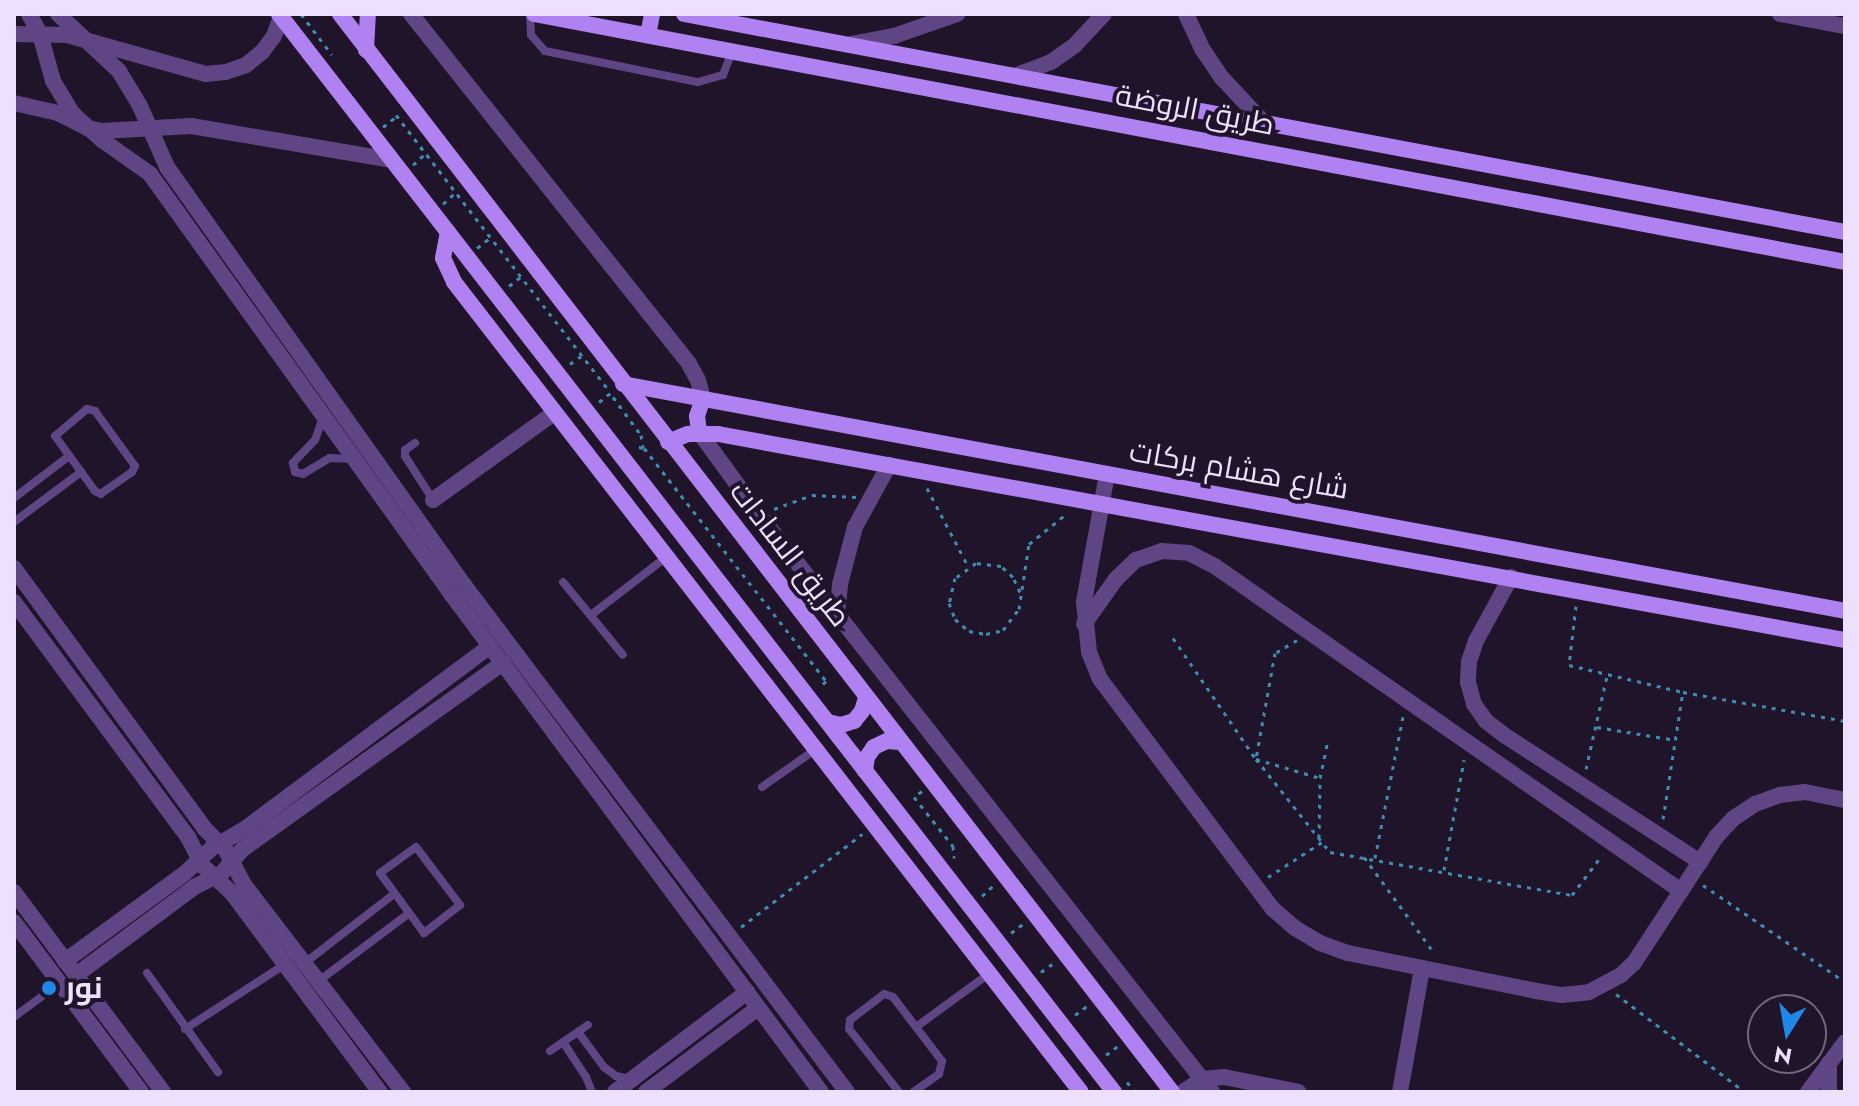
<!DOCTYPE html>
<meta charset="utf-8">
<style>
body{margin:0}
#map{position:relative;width:1859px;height:1106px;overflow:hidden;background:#20142a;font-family:Jost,Cairo,sans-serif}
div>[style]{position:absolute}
.path>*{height:3px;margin-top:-1.5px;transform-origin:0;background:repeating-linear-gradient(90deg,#3f8cb1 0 4px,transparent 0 10px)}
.lane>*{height:8px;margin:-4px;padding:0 4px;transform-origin:4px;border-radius:4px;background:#5f4584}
.street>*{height:16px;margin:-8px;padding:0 8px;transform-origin:8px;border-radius:8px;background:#5f4584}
.secondary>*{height:16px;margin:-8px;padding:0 8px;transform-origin:8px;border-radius:8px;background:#b082f1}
.dots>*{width:22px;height:22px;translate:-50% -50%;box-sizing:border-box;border:4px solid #20142a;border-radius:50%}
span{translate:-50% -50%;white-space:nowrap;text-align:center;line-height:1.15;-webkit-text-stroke:8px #20142a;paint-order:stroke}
.street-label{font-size:30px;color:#eee0fc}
.poi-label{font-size:30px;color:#eee0fc;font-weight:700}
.left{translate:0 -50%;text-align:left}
.frame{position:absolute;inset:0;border:16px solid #eee0fc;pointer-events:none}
.north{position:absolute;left:1747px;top:994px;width:80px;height:80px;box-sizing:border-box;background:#20142a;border:2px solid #72667e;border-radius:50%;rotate:191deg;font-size:22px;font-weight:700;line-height:32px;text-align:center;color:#eee0fc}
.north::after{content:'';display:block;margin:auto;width:28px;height:36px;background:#2187e7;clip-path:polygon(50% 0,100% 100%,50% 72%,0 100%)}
</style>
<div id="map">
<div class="path">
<i style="left:301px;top:14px;width:51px;rotate:52.9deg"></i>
<i style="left:396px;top:115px;width:349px;rotate:52.3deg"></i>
<i style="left:383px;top:127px;width:16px;rotate:-38deg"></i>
<i style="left:413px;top:165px;width:16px;rotate:-43deg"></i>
<i style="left:443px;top:204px;width:16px;rotate:-43deg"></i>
<i style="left:477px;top:248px;width:16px;rotate:-38deg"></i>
<i style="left:509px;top:286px;width:16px;rotate:-38deg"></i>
<i style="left:570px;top:364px;width:16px;rotate:-35deg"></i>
<i style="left:613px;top:397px;width:47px;rotate:53.6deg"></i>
<i style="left:641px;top:435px;width:13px;rotate:81deg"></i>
<i style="left:643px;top:448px;width:8px;rotate:-166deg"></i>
<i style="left:599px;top:402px;width:16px;rotate:-38deg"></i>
<i style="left:644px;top:448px;width:296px;rotate:52deg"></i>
<i style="left:826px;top:681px;width:8px;rotate:135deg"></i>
<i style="left:927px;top:488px;width:88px;rotate:62.3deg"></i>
<i style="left:774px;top:509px;width:40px;rotate:-20.2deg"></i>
<i style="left:812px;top:495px;width:44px;rotate:2.6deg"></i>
<i style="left:1020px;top:592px;width:17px;rotate:-115deg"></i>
<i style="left:1013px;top:577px;width:16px;rotate:-137deg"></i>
<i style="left:1001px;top:566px;width:25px;rotate:-173deg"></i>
<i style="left:976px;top:563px;width:26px;rotate:144deg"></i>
<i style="left:955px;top:578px;width:26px;rotate:103deg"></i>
<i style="left:949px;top:603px;width:17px;rotate:69deg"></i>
<i style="left:955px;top:619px;width:18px;rotate:41deg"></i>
<i style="left:969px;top:631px;width:17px;rotate:10deg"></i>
<i style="left:986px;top:634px;width:17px;rotate:-13deg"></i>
<i style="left:1003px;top:630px;width:26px;rotate:-53deg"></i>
<i style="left:1019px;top:609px;width:66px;rotate:-81.3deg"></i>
<i style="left:1029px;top:544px;width:48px;rotate:-39deg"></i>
<i style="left:1576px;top:606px;width:59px;rotate:96.8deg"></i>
<i style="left:1569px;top:665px;width:117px;rotate:13.3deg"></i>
<i style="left:1683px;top:692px;width:165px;rotate:10.1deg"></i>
<i style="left:1173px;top:638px;width:147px;rotate:55.6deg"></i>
<i style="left:1256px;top:759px;width:119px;rotate:51.5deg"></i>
<i style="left:1330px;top:852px;width:246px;rotate:10.1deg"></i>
<i style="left:1572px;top:895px;width:50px;rotate:-53.1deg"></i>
<i style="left:1297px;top:640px;width:26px;rotate:149deg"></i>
<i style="left:1275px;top:653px;width:108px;rotate:100.2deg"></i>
<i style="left:1256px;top:759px;width:67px;rotate:16.5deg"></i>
<i style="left:1597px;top:727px;width:80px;rotate:9.3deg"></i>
<i style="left:1586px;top:769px;width:95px;rotate:-77.3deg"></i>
<i style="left:922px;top:791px;width:10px;rotate:143deg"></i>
<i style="left:914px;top:797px;width:63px;rotate:51.5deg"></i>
<i style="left:953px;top:846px;width:12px;rotate:85deg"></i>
<i style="left:1663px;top:819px;width:129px;rotate:-81.1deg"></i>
<i style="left:1319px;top:838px;width:60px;rotate:-89deg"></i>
<i style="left:1320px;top:778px;width:39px;rotate:-78deg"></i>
<i style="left:1364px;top:857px;width:120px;rotate:53.8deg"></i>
<i style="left:1375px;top:858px;width:144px;rotate:-78.8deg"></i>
<i style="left:1444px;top:870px;width:112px;rotate:-79.7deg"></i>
<i style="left:1268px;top:877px;width:64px;rotate:-32.9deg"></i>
<i style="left:1703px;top:885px;width:172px;rotate:34.3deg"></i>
<i style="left:982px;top:896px;width:16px;rotate:-43deg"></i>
<i style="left:741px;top:927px;width:153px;rotate:-37.5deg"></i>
<i style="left:1011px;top:933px;width:15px;rotate:-37deg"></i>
<i style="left:1041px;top:972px;width:16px;rotate:-35deg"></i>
<i style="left:1616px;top:994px;width:162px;rotate:37.2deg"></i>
<i style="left:1075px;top:1015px;width:15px;rotate:-37deg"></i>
<i style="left:1106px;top:1055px;width:15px;rotate:-37deg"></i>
<i style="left:1127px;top:1082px;width:13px;rotate:51deg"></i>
</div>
<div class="lane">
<i style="left:530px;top:14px;width:21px;rotate:87deg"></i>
<i style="left:531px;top:35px;width:21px;rotate:49deg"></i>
<i style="left:545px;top:51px;width:156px;rotate:11.5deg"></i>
<i style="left:698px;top:82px;width:26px;rotate:-16deg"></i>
<i style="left:723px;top:75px;width:26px;rotate:-69deg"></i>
<i style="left:87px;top:409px;width:8px;rotate:14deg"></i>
<i style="left:95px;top:411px;width:68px;rotate:54deg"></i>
<i style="left:135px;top:466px;width:7px;rotate:117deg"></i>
<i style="left:132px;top:472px;width:38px;rotate:145deg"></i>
<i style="left:101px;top:494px;width:7px;rotate:-153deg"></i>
<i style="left:95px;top:491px;width:68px;rotate:-126deg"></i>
<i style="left:55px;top:436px;width:42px;rotate:-40.2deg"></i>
<i style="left:323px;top:417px;width:24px;rotate:109deg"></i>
<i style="left:315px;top:440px;width:32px;rotate:134deg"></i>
<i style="left:293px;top:463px;width:9px;rotate:77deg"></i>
<i style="left:295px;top:472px;width:8px;rotate:14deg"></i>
<i style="left:303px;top:474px;width:31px;rotate:-31deg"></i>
<i style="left:330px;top:458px;width:21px;rotate:3deg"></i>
<i style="left:415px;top:443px;width:12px;rotate:145deg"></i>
<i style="left:405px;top:450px;width:6px;rotate:90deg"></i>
<i style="left:405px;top:456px;width:52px;rotate:57.5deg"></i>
<i style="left:14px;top:498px;width:69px;rotate:-37.4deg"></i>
<i style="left:14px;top:522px;width:84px;rotate:-36.7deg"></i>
<i style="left:563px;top:582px;width:94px;rotate:50.6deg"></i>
<i style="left:591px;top:615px;width:93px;rotate:-37.6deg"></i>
<i style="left:762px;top:787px;width:66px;rotate:-35.1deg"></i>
<i style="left:416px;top:847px;width:73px;rotate:52.8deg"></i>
<i style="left:460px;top:905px;width:46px;rotate:142.1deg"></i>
<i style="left:424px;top:933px;width:74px;rotate:-126.3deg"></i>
<i style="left:380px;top:873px;width:44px;rotate:-35.8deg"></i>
<i style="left:306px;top:962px;width:111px;rotate:-37.7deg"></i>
<i style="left:147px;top:973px;width:122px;rotate:54.4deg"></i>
<i style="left:320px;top:980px;width:110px;rotate:-36.9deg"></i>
<i style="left:14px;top:1017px;width:57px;rotate:-36.5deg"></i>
<i style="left:916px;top:1027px;width:92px;rotate:-36.1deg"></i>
<i style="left:185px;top:1029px;width:118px;rotate:-32.9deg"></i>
<i style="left:578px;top:1032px;width:44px;rotate:53.4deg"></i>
<i style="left:604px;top:1067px;width:15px;rotate:37deg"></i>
<i style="left:616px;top:1076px;width:14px;rotate:12deg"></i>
<i style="left:563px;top:1042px;width:42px;rotate:56.7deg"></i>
<i style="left:586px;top:1077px;width:16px;rotate:68deg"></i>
<i style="left:550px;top:1051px;width:46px;rotate:-34.4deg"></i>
<i style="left:899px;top:1092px;width:80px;rotate:-128.4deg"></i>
<i style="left:849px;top:1029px;width:9px;rotate:-84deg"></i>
<i style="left:850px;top:1020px;width:43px;rotate:-37.4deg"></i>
<i style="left:884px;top:994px;width:9px;rotate:18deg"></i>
<i style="left:893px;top:997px;width:81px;rotate:52.6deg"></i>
<i style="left:942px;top:1061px;width:13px;rotate:103deg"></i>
<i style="left:939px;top:1074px;width:32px;rotate:145deg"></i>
</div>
<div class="street">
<i style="left:29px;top:14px;width:23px;rotate:61deg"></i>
<i style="left:40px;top:34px;width:49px;rotate:74.5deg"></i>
<i style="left:53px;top:81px;width:39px;rotate:59deg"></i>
<i style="left:73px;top:114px;width:39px;rotate:42deg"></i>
<i style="left:102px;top:140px;width:59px;rotate:35.3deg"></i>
<i style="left:150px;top:174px;width:518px;rotate:54.35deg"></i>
<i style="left:452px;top:595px;width:619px;rotate:53.41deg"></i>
<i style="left:58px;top:14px;width:83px;rotate:43.1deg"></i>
<i style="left:119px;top:71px;width:41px;rotate:59deg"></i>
<i style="left:140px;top:106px;width:67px;rotate:66.1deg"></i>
<i style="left:167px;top:167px;width:513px;rotate:54.61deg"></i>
<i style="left:464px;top:585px;width:635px;rotate:52.93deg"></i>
<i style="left:411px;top:14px;width:447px;rotate:51.5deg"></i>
<i style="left:689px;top:364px;width:18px;rotate:61deg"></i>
<i style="left:698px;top:380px;width:20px;rotate:75deg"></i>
<i style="left:1186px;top:14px;width:40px;rotate:65deg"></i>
<i style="left:1203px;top:50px;width:34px;rotate:56deg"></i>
<i style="left:1222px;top:78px;width:63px;rotate:46.9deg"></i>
<i style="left:1780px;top:14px;width:66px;rotate:10.5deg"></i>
<i style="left:14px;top:34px;width:53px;rotate:1.1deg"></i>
<i style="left:67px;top:35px;width:144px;rotate:15.7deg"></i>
<i style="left:206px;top:74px;width:20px;rotate:-6deg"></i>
<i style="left:226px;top:72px;width:21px;rotate:-19deg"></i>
<i style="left:246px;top:65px;width:21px;rotate:-39deg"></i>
<i style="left:262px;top:52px;width:20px;rotate:-53deg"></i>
<i style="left:274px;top:36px;width:20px;rotate:-70deg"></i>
<i style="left:851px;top:44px;width:44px;rotate:-10.5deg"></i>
<i style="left:894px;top:36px;width:67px;rotate:-19.2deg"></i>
<i style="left:1017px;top:75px;width:36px;rotate:-21deg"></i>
<i style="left:1051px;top:62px;width:29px;rotate:-35deg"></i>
<i style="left:1075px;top:45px;width:42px;rotate:-46.9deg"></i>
<i style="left:14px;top:103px;width:45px;rotate:12.8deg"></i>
<i style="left:58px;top:113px;width:33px;rotate:27deg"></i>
<i style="left:87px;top:128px;width:15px;rotate:11deg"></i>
<i style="left:102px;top:131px;width:89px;rotate:-3.2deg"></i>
<i style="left:191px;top:126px;width:203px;rotate:9.6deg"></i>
<i style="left:699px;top:432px;width:105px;rotate:53.9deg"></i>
<i style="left:761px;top:517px;width:731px;rotate:51.89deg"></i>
<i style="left:1107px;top:474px;width:130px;rotate:100.2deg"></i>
<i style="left:1084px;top:602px;width:50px;rotate:84.3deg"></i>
<i style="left:1089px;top:652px;width:29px;rotate:68deg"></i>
<i style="left:1100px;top:679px;width:288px;rotate:53.1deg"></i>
<i style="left:1273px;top:909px;width:29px;rotate:41deg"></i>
<i style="left:1295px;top:928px;width:29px;rotate:31deg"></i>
<i style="left:1320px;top:943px;width:30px;rotate:20deg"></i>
<i style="left:1348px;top:953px;width:192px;rotate:11.4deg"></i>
<i style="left:1536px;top:991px;width:26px;rotate:9deg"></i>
<i style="left:1562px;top:995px;width:27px;rotate:-6deg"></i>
<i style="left:1589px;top:992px;width:36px;rotate:-28deg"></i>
<i style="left:1621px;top:975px;width:18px;rotate:-43deg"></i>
<i style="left:1634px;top:963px;width:150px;rotate:-56.9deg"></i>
<i style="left:1716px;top:837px;width:26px;rotate:-47deg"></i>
<i style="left:1734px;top:818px;width:25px;rotate:-34deg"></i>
<i style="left:1755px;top:804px;width:27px;rotate:-20deg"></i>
<i style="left:1780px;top:795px;width:25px;rotate:-7deg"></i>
<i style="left:1805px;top:792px;width:41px;rotate:11.3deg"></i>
<i style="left:433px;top:500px;width:149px;rotate:-35.7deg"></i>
<i style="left:14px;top:568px;width:322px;rotate:53.8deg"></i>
<i style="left:204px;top:828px;width:30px;rotate:45deg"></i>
<i style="left:225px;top:849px;width:42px;rotate:61.6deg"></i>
<i style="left:245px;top:886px;width:260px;rotate:52.5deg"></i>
<i style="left:1511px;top:577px;width:73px;rotate:118.7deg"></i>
<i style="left:1476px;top:641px;width:21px;rotate:109deg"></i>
<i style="left:1469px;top:661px;width:21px;rotate:93deg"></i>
<i style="left:1468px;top:682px;width:23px;rotate:75deg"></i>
<i style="left:1474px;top:704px;width:21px;rotate:55deg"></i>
<i style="left:1486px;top:721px;width:23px;rotate:38deg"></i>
<i style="left:1504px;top:735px;width:234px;rotate:32.9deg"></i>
<i style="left:14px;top:602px;width:292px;rotate:53.5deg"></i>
<i style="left:188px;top:837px;width:33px;rotate:63deg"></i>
<i style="left:203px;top:866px;width:40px;rotate:43deg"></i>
<i style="left:232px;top:893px;width:248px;rotate:53.4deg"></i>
<i style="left:837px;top:614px;width:30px;rotate:-84deg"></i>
<i style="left:840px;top:584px;width:59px;rotate:-75.3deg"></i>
<i style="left:855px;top:527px;width:71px;rotate:-61.3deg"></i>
<i style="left:1084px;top:624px;width:55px;rotate:-54.6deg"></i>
<i style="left:1116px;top:579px;width:28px;rotate:-44deg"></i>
<i style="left:1136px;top:560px;width:28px;rotate:-19deg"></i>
<i style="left:1162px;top:551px;width:27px;rotate:4deg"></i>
<i style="left:1189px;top:553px;width:30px;rotate:27deg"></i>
<i style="left:1216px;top:567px;width:567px;rotate:34.87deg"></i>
<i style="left:14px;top:892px;width:249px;rotate:53.3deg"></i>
<i style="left:14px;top:922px;width:212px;rotate:53.2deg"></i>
<i style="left:65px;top:961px;width:147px;rotate:-36.2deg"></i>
<i style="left:184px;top:874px;width:38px;rotate:-43deg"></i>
<i style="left:212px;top:848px;width:34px;rotate:-30deg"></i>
<i style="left:242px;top:831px;width:309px;rotate:-36.7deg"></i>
<i style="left:76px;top:975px;width:149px;rotate:-36.6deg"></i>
<i style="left:196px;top:886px;width:28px;rotate:-26deg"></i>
<i style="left:221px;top:874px;width:33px;rotate:-49deg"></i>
<i style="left:243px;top:849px;width:320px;rotate:-35.6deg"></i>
<i style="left:615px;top:1092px;width:166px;rotate:-37.1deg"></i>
<i style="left:646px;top:1092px;width:140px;rotate:-36.9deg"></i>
<i style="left:1183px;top:1092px;width:23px;rotate:-34deg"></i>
<i style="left:1202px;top:1079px;width:22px;rotate:-5deg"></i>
<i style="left:1224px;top:1077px;width:76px;rotate:11.3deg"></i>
<i style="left:1400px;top:1092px;width:126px;rotate:-79.9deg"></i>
<i style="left:1808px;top:1092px;width:62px;rotate:-53.5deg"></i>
<i style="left:1829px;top:1092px;width:29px;rotate:-90deg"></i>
</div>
<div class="secondary">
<i style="left:279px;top:14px;width:1364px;rotate:52.24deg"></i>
<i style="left:340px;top:14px;width:1362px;rotate:52.34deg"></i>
<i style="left:534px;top:14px;width:1334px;rotate:10.71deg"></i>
<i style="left:684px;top:14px;width:1181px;rotate:10.63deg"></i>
<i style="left:648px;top:35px;width:21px;rotate:-79deg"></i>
<i style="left:366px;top:50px;width:36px;rotate:-87deg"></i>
<i style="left:448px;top:232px;width:26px;rotate:101deg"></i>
<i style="left:443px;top:258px;width:26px;rotate:65deg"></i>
<i style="left:454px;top:282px;width:1024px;rotate:52.26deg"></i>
<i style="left:623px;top:384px;width:1243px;rotate:10.52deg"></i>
<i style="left:699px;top:432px;width:16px;rotate:-97deg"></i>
<i style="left:697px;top:416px;width:18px;rotate:-71deg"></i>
<i style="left:668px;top:442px;width:22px;rotate:-22deg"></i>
<i style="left:688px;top:434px;width:30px"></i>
<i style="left:718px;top:434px;width:1146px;rotate:10.36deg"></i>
<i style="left:828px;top:722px;width:13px;rotate:13deg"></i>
<i style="left:841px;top:725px;width:14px;rotate:-17deg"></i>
<i style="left:854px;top:721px;width:13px;rotate:-51deg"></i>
<i style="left:862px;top:711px;width:14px;rotate:-73deg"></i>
<i style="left:865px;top:771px;width:14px;rotate:-82deg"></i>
<i style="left:867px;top:757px;width:12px;rotate:-55deg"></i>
<i style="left:874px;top:747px;width:14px;rotate:-25deg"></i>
<i style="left:887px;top:741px;width:13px;rotate:4deg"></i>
</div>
<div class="dots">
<i style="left:49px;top:988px;background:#2187e7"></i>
</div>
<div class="street-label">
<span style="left:1195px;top:110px;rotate:11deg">طريق الروضة</span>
<span style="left:1239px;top:470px;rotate:10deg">شارع هشام بركات</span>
<span style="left:790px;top:554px;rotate:52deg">طريق السادات</span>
</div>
<div class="poi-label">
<span class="left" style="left:65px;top:988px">نور</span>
</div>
<div class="frame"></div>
<div class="north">N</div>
</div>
